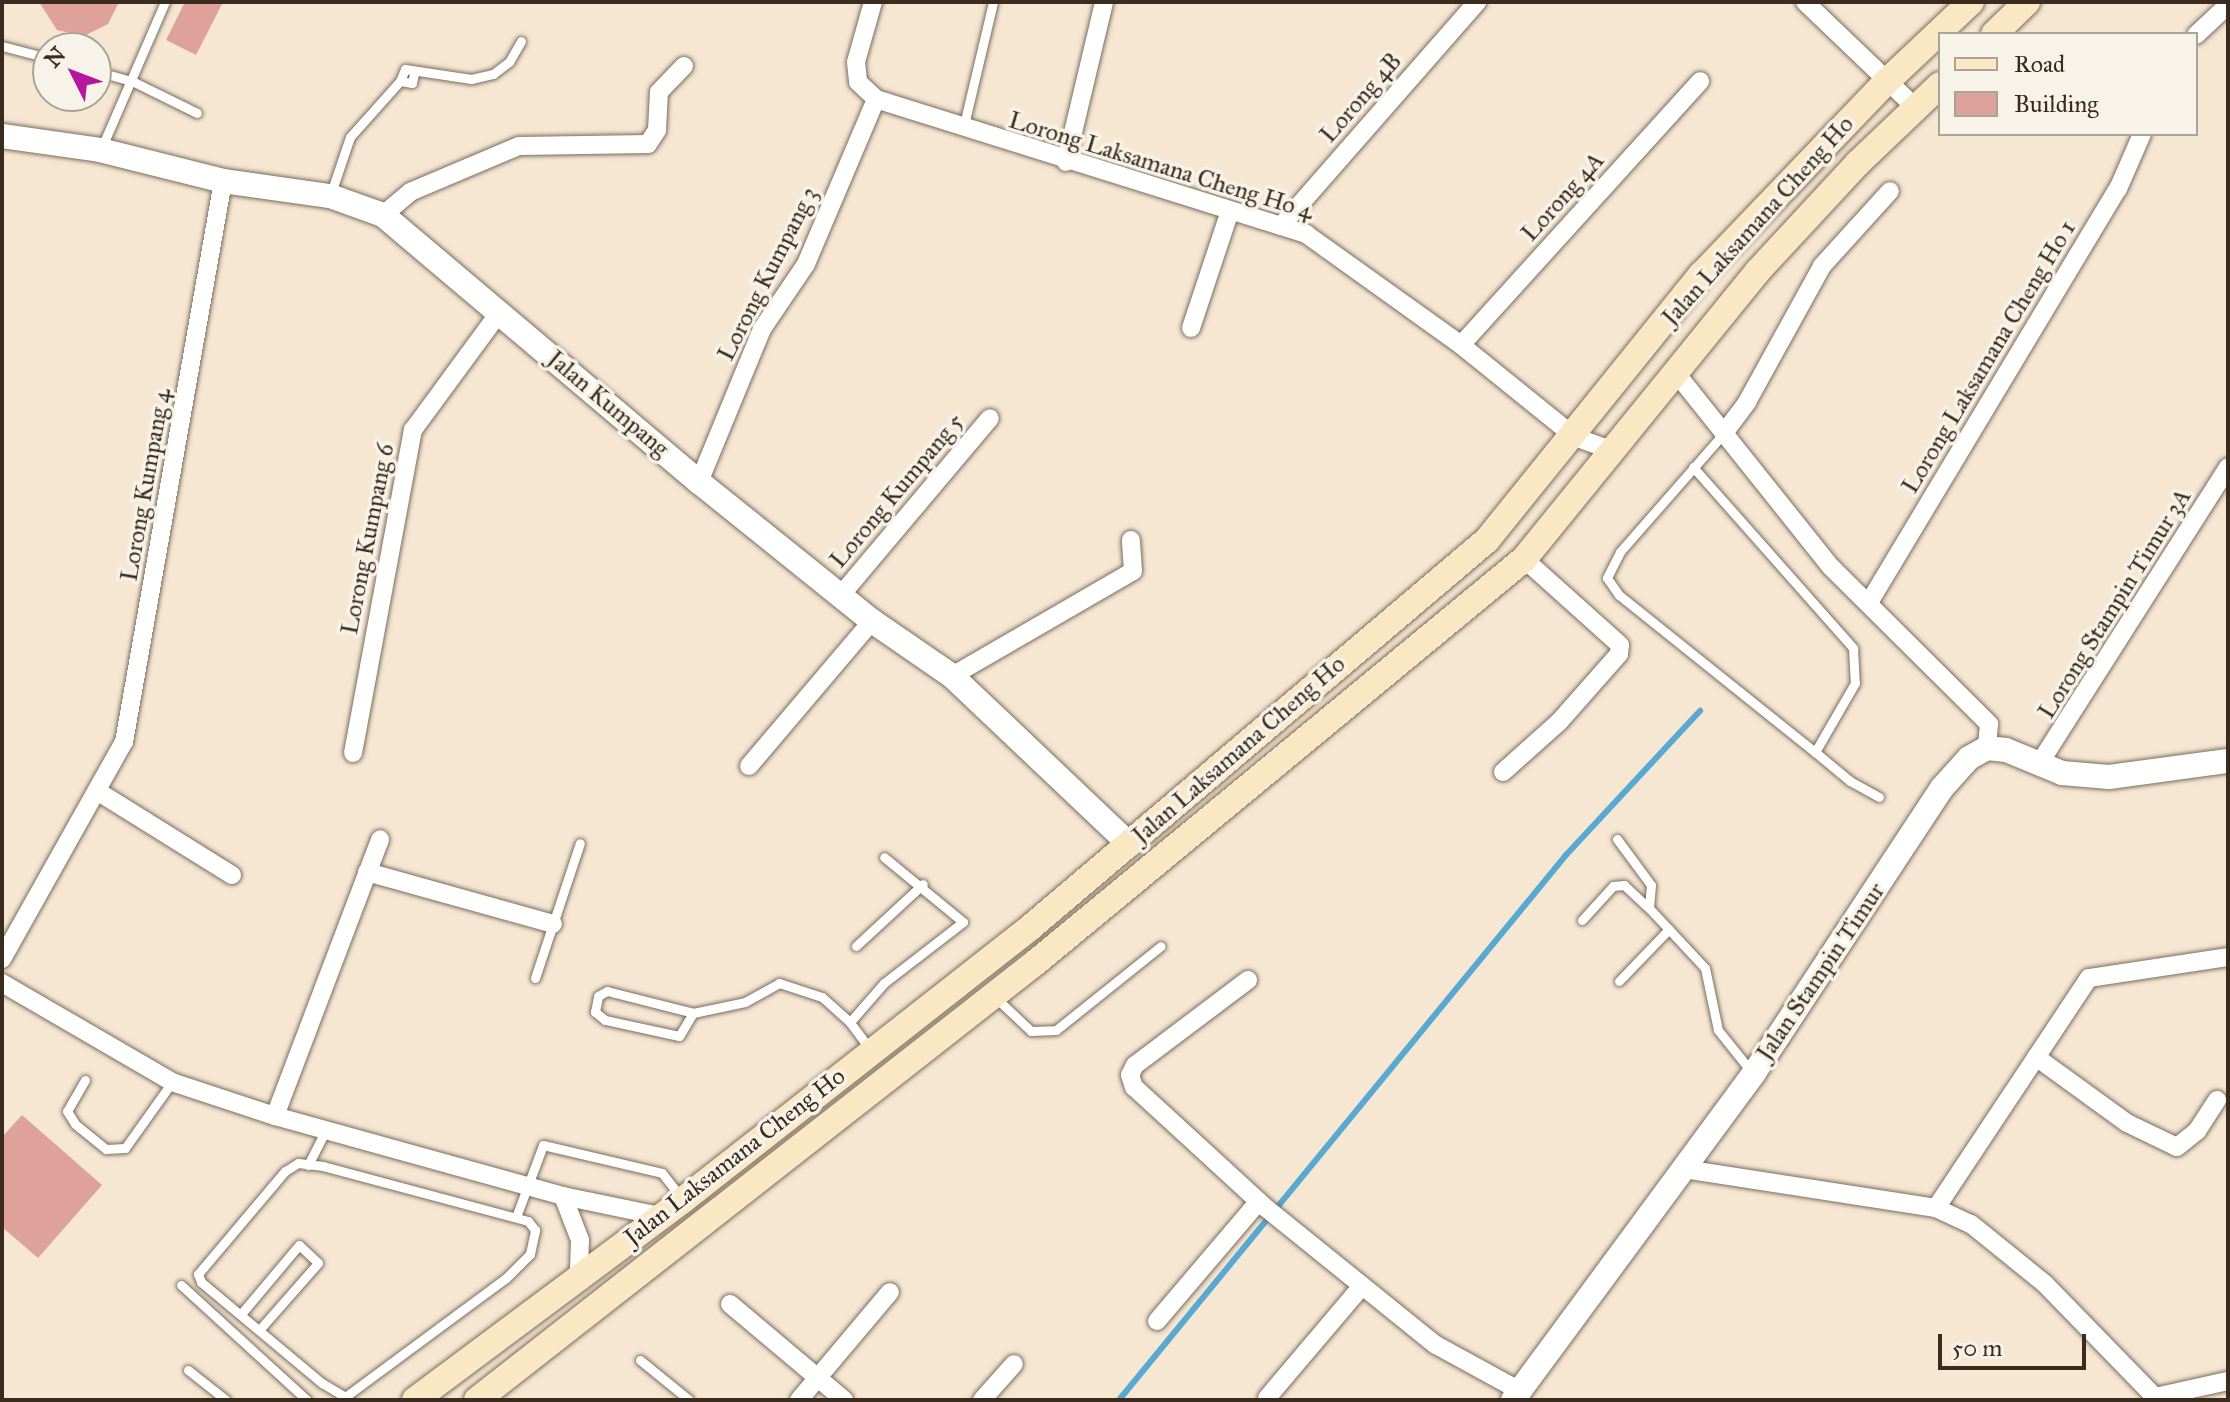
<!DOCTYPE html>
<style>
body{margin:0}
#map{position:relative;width:2230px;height:1402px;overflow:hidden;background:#f6e7d3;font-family:"IM FELL Great Primer",serif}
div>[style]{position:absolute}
.stream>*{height:6px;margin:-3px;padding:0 3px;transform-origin:3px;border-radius:3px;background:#58a8d2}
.building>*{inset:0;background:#dfa29b}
.roads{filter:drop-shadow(0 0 2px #7c6c5d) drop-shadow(0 0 2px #7c6c5d)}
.service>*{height:9px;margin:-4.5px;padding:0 4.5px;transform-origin:4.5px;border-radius:4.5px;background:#fff}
.minor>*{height:18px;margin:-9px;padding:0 9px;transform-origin:9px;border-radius:9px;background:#fff}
.tertiary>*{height:24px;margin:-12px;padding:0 12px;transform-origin:12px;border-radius:12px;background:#fff}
.secondary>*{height:26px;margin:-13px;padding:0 13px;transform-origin:13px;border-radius:13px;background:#fae7c3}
span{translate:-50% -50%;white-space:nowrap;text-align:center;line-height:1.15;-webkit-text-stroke:7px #f7f3e8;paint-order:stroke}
.street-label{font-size:24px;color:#3b2a1e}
.frame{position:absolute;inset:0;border:4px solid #3b2a1e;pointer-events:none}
.legend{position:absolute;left:1938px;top:32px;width:260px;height:104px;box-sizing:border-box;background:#f7f3e8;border:2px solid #aca397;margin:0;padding:10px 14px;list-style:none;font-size:24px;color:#3b2a1e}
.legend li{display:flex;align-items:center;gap:16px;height:40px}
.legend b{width:40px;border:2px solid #aca397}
.north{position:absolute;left:32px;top:32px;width:80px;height:80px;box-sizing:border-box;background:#f7f3e8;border:2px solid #aca397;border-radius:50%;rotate:312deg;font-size:22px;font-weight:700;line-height:32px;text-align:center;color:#3b2a1e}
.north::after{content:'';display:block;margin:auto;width:28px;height:36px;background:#b5179e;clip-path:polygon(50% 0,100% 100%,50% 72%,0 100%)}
.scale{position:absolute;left:1938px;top:1334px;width:148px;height:36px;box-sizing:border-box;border:4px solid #3b2a1e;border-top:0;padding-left:10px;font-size:24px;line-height:28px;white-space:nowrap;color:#3b2a1e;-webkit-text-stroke:6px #f7f3e8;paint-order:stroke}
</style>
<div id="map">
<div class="stream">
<i style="left:1119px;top:1400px;width:705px;rotate:-50.64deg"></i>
<i style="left:1566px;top:855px;width:197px;rotate:-47.1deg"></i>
</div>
<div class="building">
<i style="clip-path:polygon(39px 2px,119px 2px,108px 24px,84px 36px,57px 30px)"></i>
<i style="clip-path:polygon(185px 2px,223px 2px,196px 55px,166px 40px)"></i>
<i style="clip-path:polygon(22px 1115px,102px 1185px,38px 1258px,2px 1227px,2px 1137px)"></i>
</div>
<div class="roads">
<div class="service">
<i style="left:2px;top:46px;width:48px;rotate:14.6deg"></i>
<i style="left:96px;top:71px;width:40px;rotate:16deg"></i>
<i style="left:134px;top:82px;width:70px;rotate:26.2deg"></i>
<i style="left:414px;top:74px;width:9px;rotate:103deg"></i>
<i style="left:412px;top:83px;width:12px;rotate:-171deg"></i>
<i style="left:400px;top:81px;width:13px;rotate:-67deg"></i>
<i style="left:405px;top:69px;width:67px;rotate:8.6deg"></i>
<i style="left:471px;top:79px;width:23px;rotate:-13deg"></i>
<i style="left:493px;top:74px;width:20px;rotate:-37deg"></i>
<i style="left:509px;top:62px;width:24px;rotate:-60deg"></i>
<i style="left:963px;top:129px;width:130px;rotate:-76.7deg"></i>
<i style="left:101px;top:149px;width:160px;rotate:-66.5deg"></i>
<i style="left:330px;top:196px;width:62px;rotate:-71.3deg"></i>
<i style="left:350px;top:137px;width:75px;rotate:-48.2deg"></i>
<i style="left:1724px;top:433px;width:158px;rotate:131.2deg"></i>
<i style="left:1620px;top:552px;width:29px;rotate:117deg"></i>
<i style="left:1607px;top:578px;width:21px;rotate:55deg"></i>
<i style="left:1619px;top:595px;width:251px;rotate:38.7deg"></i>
<i style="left:1693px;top:467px;width:242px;rotate:48.5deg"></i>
<i style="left:1853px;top:648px;width:35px;rotate:87deg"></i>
<i style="left:1855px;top:683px;width:80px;rotate:120.1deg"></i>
<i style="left:1815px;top:752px;width:45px;rotate:39.6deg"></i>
<i style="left:1850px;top:781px;width:33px;rotate:29deg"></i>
<i style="left:1617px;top:839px;width:57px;rotate:53.5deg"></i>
<i style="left:1651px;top:885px;width:23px;rotate:95deg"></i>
<i style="left:1649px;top:908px;width:82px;rotate:47deg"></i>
<i style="left:1705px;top:968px;width:63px;rotate:78.2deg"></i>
<i style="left:1718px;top:1030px;width:53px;rotate:51.2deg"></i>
<i style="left:1582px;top:920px;width:46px;rotate:-47.6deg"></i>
<i style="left:1613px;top:886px;width:11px;rotate:-5deg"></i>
<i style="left:1624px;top:885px;width:34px;rotate:43deg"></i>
<i style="left:856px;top:946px;width:91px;rotate:-42.8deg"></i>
<i style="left:535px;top:978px;width:142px;rotate:-71.6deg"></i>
<i style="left:1619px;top:981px;width:72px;rotate:-46.1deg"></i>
<i style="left:996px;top:998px;width:48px;rotate:43.3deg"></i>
<i style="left:1031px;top:1031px;width:25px;rotate:-2deg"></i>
<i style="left:1056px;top:1030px;width:134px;rotate:-38.7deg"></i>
<i style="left:693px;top:1013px;width:27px;rotate:121deg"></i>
<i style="left:679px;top:1036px;width:76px;rotate:-167.8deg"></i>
<i style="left:605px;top:1020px;width:13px;rotate:-141deg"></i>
<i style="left:595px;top:1012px;width:16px;rotate:-79deg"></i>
<i style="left:598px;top:996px;width:10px;rotate:-29deg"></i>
<i style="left:607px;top:991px;width:89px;rotate:14.3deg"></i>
<i style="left:693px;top:1013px;width:53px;rotate:-11.9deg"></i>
<i style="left:745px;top:1002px;width:39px;rotate:-29deg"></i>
<i style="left:779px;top:983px;width:45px;rotate:18deg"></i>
<i style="left:822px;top:997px;width:38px;rotate:42deg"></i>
<i style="left:870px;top:1049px;width:34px;rotate:-127deg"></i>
<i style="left:850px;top:1022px;width:52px;rotate:-48.9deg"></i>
<i style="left:884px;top:983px;width:100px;rotate:-37.7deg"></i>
<i style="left:963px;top:922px;width:102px;rotate:-140.6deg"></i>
<i style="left:85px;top:1080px;width:36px;rotate:120deg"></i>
<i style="left:67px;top:1111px;width:15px;rotate:58deg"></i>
<i style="left:75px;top:1124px;width:40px;rotate:39deg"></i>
<i style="left:106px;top:1149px;width:19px;rotate:-3deg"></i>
<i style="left:125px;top:1148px;width:81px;rotate:-54.5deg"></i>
<i style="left:308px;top:1165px;width:38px;rotate:-63deg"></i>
<i style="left:516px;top:1217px;width:77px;rotate:-69.4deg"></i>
<i style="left:543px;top:1145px;width:122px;rotate:13.2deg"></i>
<i style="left:662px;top:1173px;width:29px;rotate:52deg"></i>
<i style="left:181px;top:1285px;width:171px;rotate:42.4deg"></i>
<i style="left:241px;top:1314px;width:90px;rotate:-50deg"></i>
<i style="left:299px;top:1245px;width:26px;rotate:43deg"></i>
<i style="left:318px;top:1263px;width:88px;rotate:131.3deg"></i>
<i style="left:640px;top:1360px;width:63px;rotate:39.2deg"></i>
<i style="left:188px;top:1370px;width:48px;rotate:38.3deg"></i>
<i style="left:345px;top:1397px;width:200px;rotate:-36.5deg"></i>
<i style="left:506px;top:1278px;width:34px;rotate:-45deg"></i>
<i style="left:530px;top:1254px;width:25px;rotate:-78deg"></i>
<i style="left:535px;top:1230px;width:11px;rotate:-128deg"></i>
<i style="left:528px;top:1221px;width:212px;rotate:-165deg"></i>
<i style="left:323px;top:1166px;width:25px;rotate:-173deg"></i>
<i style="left:298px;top:1163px;width:15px;rotate:148deg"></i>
<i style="left:285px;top:1171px;width:135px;rotate:130.2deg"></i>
<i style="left:198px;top:1274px;width:9px;rotate:69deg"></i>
<i style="left:201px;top:1282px;width:158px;rotate:39.9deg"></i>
<i style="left:322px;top:1383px;width:27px;rotate:31deg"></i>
<i style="left:345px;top:1397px;width:5px;rotate:37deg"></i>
</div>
<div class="minor">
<i style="left:873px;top:2px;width:62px;rotate:105.8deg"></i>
<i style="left:856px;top:62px;width:20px;rotate:84deg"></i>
<i style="left:858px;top:82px;width:25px;rotate:43deg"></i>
<i style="left:876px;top:99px;width:451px;rotate:17.4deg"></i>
<i style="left:1306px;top:234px;width:191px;rotate:35.6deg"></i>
<i style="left:1461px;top:345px;width:146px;rotate:38.9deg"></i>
<i style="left:1575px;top:437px;width:37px;rotate:20deg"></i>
<i style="left:1805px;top:2px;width:153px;rotate:43.7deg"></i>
<i style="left:2196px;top:35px;width:44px;rotate:-43.2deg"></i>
<i style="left:1066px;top:162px;width:164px;rotate:-76.6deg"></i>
<i style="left:383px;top:215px;width:35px;rotate:-40deg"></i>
<i style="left:410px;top:192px;width:118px;rotate:-22.9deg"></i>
<i style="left:519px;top:146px;width:129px;rotate:-0.9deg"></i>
<i style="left:648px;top:144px;width:17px;rotate:-57deg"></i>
<i style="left:657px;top:130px;width:38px;rotate:-87deg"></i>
<i style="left:659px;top:92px;width:36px;rotate:-46deg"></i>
<i style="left:1281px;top:226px;width:298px;rotate:-48.8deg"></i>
<i style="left:1191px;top:328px;width:120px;rotate:-71.6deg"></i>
<i style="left:1461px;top:345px;width:356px;rotate:-47.8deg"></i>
<i style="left:1676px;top:373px;width:248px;rotate:51.4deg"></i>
<i style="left:1831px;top:567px;width:223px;rotate:44.8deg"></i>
<i style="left:1989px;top:724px;width:24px;rotate:95deg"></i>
<i style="left:1724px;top:433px;width:39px;rotate:-53deg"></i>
<i style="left:1747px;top:402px;width:155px;rotate:-61.1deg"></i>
<i style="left:1822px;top:266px;width:101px;rotate:-47.8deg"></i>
<i style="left:699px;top:482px;width:165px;rotate:-67.6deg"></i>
<i style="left:762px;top:329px;width:78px;rotate:-55.9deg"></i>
<i style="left:806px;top:264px;width:179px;rotate:-67deg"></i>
<i style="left:841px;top:595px;width:231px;rotate:-49.9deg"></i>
<i style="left:1870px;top:601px;width:481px;rotate:-59deg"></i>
<i style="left:2118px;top:189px;width:60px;rotate:-66.4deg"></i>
<i style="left:952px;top:676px;width:209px;rotate:-30.1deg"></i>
<i style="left:1133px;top:571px;width:31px;rotate:-94deg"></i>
<i style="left:353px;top:753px;width:329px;rotate:-79.5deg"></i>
<i style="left:413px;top:430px;width:145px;rotate:-53.7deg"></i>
<i style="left:2039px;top:764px;width:352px;rotate:-57.5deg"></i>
<i style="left:749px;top:766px;width:190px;rotate:-49.7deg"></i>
<i style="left:1503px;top:772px;width:75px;rotate:-41.8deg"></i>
<i style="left:1559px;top:722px;width:91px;rotate:-48.6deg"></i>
<i style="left:1619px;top:654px;width:9px;rotate:-84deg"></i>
<i style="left:1620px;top:645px;width:129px;rotate:-138.1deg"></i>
<i style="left:97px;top:791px;width:159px;rotate:31.9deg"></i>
<i style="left:367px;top:872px;width:193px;rotate:15.6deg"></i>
<i style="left:2px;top:959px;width:249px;rotate:-60.7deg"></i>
<i style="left:124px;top:742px;width:570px;rotate:-79.99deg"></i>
<i style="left:1248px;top:980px;width:141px;rotate:143deg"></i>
<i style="left:1135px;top:1065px;width:11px;rotate:117deg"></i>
<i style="left:1130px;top:1075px;width:13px;rotate:72deg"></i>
<i style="left:1134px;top:1087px;width:179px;rotate:42.5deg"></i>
<i style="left:1266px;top:1208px;width:218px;rotate:38.9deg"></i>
<i style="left:1436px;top:1345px;width:96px;rotate:28.7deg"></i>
<i style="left:2px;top:983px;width:197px;rotate:30.2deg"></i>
<i style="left:172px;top:1082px;width:108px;rotate:18.3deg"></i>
<i style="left:275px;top:1116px;width:296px;rotate:-69.2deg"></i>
<i style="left:2036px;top:1057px;width:112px;rotate:36deg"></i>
<i style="left:2127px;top:1123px;width:55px;rotate:25.6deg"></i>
<i style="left:2177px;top:1147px;width:26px;rotate:-39deg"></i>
<i style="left:2197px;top:1131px;width:37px;rotate:-57deg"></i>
<i style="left:275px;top:1116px;width:299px;rotate:15.5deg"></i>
<i style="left:563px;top:1196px;width:99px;rotate:11.7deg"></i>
<i style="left:1684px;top:1169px;width:255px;rotate:8.8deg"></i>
<i style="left:1936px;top:1208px;width:38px;rotate:25deg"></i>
<i style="left:1971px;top:1224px;width:95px;rotate:39deg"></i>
<i style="left:2045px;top:1284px;width:158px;rotate:45.8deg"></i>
<i style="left:563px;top:1196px;width:47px;rotate:68.9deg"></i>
<i style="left:580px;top:1240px;width:36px;rotate:92deg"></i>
<i style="left:1936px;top:1208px;width:276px;rotate:-56.4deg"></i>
<i style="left:2089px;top:978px;width:141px;rotate:-8.6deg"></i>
<i style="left:730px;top:1304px;width:149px;rotate:40.1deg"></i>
<i style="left:1157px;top:1321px;width:157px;rotate:-49.6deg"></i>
<i style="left:2155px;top:1397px;width:75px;rotate:-12.4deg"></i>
<i style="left:1267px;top:1398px;width:147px;rotate:-49.7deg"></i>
<i style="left:799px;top:1400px;width:141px;rotate:-49.9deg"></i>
<i style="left:982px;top:1400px;width:48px;rotate:-48.4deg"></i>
</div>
<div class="tertiary">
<i style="left:2px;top:136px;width:99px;rotate:8.1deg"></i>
<i style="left:100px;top:150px;width:127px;rotate:14.1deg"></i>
<i style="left:223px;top:181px;width:108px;rotate:8deg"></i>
<i style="left:330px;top:196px;width:56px;rotate:19.7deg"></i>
<i style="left:383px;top:215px;width:414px;rotate:40.2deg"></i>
<i style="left:699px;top:482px;width:222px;rotate:38.8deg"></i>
<i style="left:872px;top:621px;width:97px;rotate:34.5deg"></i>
<i style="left:952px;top:676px;width:245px;rotate:43.5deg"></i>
<i style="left:1513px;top:1400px;width:406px;rotate:-53.6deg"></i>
<i style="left:1754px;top:1073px;width:341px;rotate:-56.6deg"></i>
<i style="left:1942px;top:788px;width:40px;rotate:-48deg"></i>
<i style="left:1969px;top:758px;width:21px;rotate:-29deg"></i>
<i style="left:1987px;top:748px;width:19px;rotate:6deg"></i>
<i style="left:2006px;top:750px;width:61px;rotate:22.3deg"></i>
<i style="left:2062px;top:773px;width:47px;rotate:4.9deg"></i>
<i style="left:2109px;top:777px;width:120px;rotate:-7.7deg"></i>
</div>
<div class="secondary">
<i style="left:1994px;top:34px;width:46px;rotate:-44.1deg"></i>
<i style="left:415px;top:1400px;width:334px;rotate:-36.7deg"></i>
<i style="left:683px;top:1200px;width:444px;rotate:-38.1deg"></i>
<i style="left:1032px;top:926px;width:597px;rotate:-40.31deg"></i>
<i style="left:1487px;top:540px;width:342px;rotate:-51.1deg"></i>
<i style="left:1702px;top:274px;width:265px;rotate:-46.2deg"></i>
<i style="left:1885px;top:83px;width:118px;rotate:-43.3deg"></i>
<i style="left:477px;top:1400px;width:709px;rotate:-38.07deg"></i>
<i style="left:1035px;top:963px;width:634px;rotate:-39.56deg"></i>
<i style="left:1524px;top:559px;width:371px;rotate:-50.9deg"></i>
<i style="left:1758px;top:271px;width:147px;rotate:-47.2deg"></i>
<i style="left:1858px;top:163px;width:113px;rotate:-43.6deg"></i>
</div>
</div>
<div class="street-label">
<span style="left:1361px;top:98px;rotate:-49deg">Lorong 4B</span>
<span style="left:1161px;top:166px;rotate:17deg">Lorong Laksamana Cheng Ho 4</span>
<span style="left:1563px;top:197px;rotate:-48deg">Lorong 4A</span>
<span style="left:1758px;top:221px;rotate:-48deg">Jalan Laksamana Cheng Ho</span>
<span style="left:768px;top:274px;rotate:-63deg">Lorong Kumpang 3</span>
<span style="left:1989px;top:357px;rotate:-59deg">Lorong Laksamana Cheng Ho 1</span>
<span style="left:608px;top:404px;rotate:40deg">Jalan Kumpang</span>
<span style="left:146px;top:485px;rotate:-80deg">Lorong Kumpang 4</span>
<span style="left:897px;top:491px;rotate:-50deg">Lorong Kumpang 5</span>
<span style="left:368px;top:539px;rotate:-79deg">Lorong Kumpang 6</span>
<span style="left:2115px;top:604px;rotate:-58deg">Lorong Stampin Timur 3A</span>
<span style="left:1239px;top:750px;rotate:-41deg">Jalan Laksamana Cheng Ho</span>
<span style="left:1821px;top:972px;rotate:-56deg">Jalan Stampin Timur</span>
<span style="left:735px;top:1157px;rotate:-38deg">Jalan Laksamana Cheng Ho</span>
</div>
<div class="frame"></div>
<ul class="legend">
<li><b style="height:10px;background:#fae7c3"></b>Road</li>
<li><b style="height:22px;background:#dfa29b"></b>Building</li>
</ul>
<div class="north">N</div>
<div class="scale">50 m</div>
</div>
